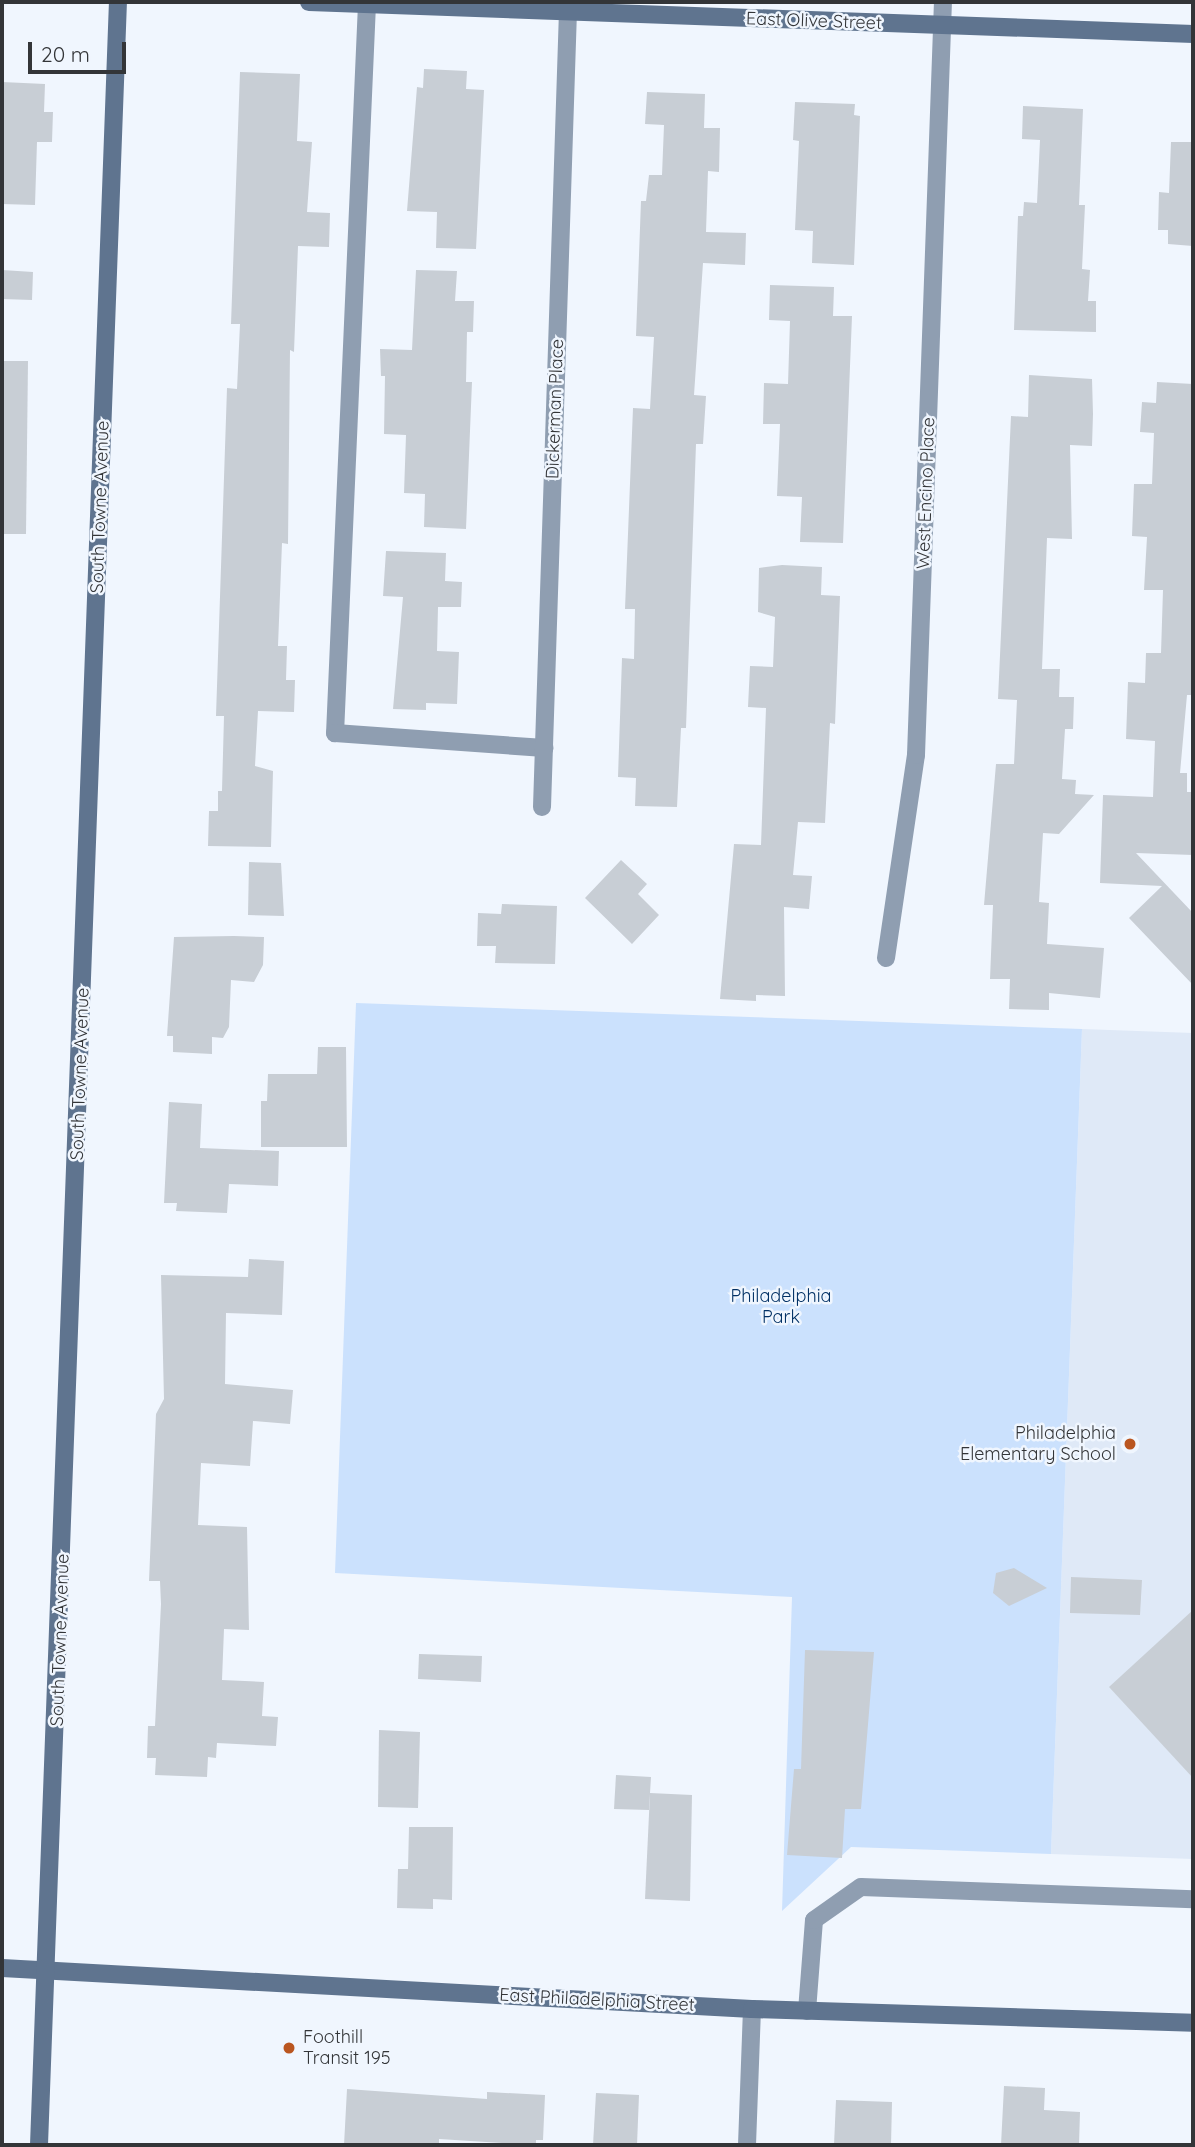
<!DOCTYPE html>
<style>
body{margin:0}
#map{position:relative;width:1195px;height:2147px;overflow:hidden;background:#f0f6fe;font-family:Quicksand,sans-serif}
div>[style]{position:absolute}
.built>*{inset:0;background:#dfe9f7}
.green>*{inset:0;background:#cbe1fd}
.building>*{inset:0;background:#c8ced5}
.lane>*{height:18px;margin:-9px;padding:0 9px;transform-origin:9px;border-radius:9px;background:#8f9eb1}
.street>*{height:18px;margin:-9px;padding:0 9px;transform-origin:9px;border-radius:9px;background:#8f9eb1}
.secondary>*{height:18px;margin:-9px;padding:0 9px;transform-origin:9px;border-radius:9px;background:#5f748f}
.dots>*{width:19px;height:19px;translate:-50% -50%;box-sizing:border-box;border:4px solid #f0f6fe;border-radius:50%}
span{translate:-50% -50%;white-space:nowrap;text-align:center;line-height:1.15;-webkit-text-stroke:5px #f0f6fe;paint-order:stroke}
.street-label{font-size:18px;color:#333538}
.park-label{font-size:18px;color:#023165}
.poi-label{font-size:18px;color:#333538}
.right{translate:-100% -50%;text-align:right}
.left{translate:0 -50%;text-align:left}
.frame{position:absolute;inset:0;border:4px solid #333538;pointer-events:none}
.scale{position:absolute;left:28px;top:42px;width:98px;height:32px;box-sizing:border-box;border:4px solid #333538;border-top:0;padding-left:9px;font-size:21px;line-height:24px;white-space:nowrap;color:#333538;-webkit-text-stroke:5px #f0f6fe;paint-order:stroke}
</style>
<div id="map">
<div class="built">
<i style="clip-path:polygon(1082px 1029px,1193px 1033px,1193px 1859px,1051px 1854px)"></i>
</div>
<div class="green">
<i style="clip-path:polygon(356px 1003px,1082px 1029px,1051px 1854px,851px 1847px,782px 1911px,792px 1597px,335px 1573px)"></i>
</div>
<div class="building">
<i style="clip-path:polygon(424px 69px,467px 71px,466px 89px,484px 90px,476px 249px,436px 248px,437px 212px,407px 211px,417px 87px,423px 88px)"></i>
<i style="clip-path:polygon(240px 72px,300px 74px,297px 141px,312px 142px,307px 212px,330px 213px,329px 247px,298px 246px,294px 352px,290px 350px,288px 544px,282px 543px,278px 646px,287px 646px,286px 680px,295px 680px,294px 712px,258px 711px,255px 766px,273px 771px,271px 847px,208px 846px,209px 811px,218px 811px,218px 791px,222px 791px,224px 716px,216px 716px,227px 388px,237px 389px,240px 324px,231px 324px)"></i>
<i style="clip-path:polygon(2px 82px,45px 84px,44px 112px,53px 112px,52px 142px,37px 142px,35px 205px,2px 204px)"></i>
<i style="clip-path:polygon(647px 92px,705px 94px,704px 128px,720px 128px,719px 172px,708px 171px,706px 232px,746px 233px,745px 265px,703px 263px,694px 395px,706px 396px,703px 444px,696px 444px,686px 728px,681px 728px,677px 807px,635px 806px,636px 778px,618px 777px,622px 658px,634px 659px,635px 609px,625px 609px,633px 408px,650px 409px,654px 337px,636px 336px,641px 201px,646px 201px,649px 175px,662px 175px,664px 125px,645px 124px)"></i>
<i style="clip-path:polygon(795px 102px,855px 104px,854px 115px,860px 116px,854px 265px,812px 263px,813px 231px,795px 230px,799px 141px,793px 140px)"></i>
<i style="clip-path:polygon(1023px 106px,1083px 109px,1079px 205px,1085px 205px,1082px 269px,1090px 270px,1088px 301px,1096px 301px,1096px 332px,1014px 330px,1018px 216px,1023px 216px,1024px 202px,1037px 203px,1040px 140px,1022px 139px)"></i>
<i style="clip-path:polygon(1171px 142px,1193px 142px,1193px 246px,1168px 244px,1168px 230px,1158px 230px,1159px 192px,1169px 193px)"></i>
<i style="clip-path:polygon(2px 270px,33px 272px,32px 300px,2px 299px)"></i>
<i style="clip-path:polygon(416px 270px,457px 271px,455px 301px,474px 301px,473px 332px,467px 332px,466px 382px,472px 382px,466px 529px,424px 527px,425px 494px,404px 493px,406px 435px,384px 434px,385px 376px,381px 376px,380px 349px,412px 350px)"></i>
<i style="clip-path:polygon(770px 285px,834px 287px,833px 316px,852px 316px,843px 543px,800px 542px,802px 497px,777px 496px,780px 424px,763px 424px,764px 383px,788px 384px,790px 321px,769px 320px)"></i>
<i style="clip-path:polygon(2px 361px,28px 361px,26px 534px,2px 534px)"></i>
<i style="clip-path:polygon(1029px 375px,1092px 379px,1093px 414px,1092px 446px,1070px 445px,1072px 539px,1047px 538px,1042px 669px,1060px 669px,1059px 697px,1074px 697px,1073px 729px,1065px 729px,1062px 779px,1076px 780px,1075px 794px,1094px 795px,1059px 834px,1043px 833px,1039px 902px,1049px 903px,1047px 944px,1104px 948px,1100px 998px,1049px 993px,1049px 1010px,1009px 1009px,1010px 979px,990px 979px,993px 905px,984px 905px,996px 764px,1014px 764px,1017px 700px,998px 699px,1011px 416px,1028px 417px)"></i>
<i style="clip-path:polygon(1157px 382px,1193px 384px,1193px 695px,1187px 695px,1180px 773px,1187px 773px,1187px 792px,1193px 792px,1193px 855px,1136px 853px,1193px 913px,1193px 985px,1129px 918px,1162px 886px,1100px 883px,1103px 795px,1153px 797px,1155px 741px,1126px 739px,1128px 682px,1145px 683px,1146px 653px,1161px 653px,1163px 590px,1144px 590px,1147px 537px,1132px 536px,1134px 484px,1152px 484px,1154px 433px,1140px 432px,1142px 402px,1156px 403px)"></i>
<i style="clip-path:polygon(386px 551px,446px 553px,445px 581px,462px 582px,461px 607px,438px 607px,437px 651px,459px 652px,457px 704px,426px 703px,426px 710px,393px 709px,403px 597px,383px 596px)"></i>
<i style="clip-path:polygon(782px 565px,822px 567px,821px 595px,840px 596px,835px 724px,830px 723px,825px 823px,798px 822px,793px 875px,812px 876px,809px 909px,784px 907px,785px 996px,756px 995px,756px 1001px,720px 999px,734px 844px,761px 845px,766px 708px,748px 707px,750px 666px,773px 667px,775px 617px,758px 612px,759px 568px)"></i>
<i style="clip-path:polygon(621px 860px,647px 884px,638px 894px,659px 915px,632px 944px,585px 898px)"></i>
<i style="clip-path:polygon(249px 862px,281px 863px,284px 916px,248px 915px)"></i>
<i style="clip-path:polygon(502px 904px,557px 906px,555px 964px,495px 963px,496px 946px,477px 946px,478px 913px,501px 914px)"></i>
<i style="clip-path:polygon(234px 936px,264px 937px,263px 965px,254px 982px,231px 980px,229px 1027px,223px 1038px,212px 1037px,212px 1054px,173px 1052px,173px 1036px,167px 1036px,174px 937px)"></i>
<i style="clip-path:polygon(318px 1047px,346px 1047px,347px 1147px,261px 1147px,261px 1101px,267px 1101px,268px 1074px,317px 1074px)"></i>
<i style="clip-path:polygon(169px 1102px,202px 1104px,200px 1148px,279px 1151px,278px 1186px,229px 1184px,227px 1213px,176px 1211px,177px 1203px,164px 1203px)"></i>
<i style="clip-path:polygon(249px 1259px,284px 1261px,282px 1315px,226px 1313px,225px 1384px,293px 1390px,290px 1424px,253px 1421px,250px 1466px,201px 1463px,198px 1525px,247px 1527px,249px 1630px,224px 1629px,222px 1680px,264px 1682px,262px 1716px,278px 1717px,276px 1746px,217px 1743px,216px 1758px,208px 1757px,207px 1777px,155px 1775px,156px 1758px,147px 1758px,148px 1726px,155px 1726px,161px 1604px,160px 1581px,149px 1581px,156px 1414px,164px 1399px,161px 1275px,248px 1277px)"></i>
<i style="clip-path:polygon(1014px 1568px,1047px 1588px,1009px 1606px,993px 1593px,996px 1573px)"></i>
<i style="clip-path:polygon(1071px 1577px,1142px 1580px,1140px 1615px,1070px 1613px)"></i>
<i style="clip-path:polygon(1193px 1610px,1193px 1778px,1109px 1687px)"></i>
<i style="clip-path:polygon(805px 1650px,874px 1652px,861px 1809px,845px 1809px,842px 1858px,787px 1855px,794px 1769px,801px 1769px)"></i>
<i style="clip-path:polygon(419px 1654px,482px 1656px,481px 1682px,418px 1679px)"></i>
<i style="clip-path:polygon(379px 1730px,420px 1732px,418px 1808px,378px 1807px)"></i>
<i style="clip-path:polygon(616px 1775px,651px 1777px,649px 1810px,614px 1809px)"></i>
<i style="clip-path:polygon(650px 1793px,692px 1795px,690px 1901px,645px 1899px)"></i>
<i style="clip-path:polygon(409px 1827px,453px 1827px,452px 1900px,433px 1899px,433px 1909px,397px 1908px,398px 1869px,408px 1869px)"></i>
<i style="clip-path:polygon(1004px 2086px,1045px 2088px,1044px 2110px,1080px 2112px,1079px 2145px,1001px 2145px)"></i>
<i style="clip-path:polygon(347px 2089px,487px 2099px,487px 2092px,545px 2095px,543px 2140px,536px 2140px,536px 2145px,439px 2139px,439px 2145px,344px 2145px)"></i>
<i style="clip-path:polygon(596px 2093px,639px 2095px,637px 2145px,593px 2145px)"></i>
<i style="clip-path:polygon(836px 2100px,892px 2102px,891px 2145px,834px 2145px)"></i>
</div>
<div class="lane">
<i style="left:367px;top:4px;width:730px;rotate:92.51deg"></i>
<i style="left:335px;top:733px;width:210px;rotate:4.1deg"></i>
<i style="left:807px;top:2011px;width:91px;rotate:-85.6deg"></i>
<i style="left:814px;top:1920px;width:57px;rotate:-35.1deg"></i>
<i style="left:861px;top:1887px;width:332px;rotate:2.1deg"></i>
</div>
<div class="street">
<i style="left:542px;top:807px;width:795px;rotate:-88.13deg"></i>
<i style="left:886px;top:958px;width:205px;rotate:-81.6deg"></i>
<i style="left:916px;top:755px;width:753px;rotate:-87.95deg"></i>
<i style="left:747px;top:2145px;width:136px;rotate:-87.9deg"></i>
</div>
<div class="secondary">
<i style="left:309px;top:2px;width:885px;rotate:2.07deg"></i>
<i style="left:2px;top:1968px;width:751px;rotate:3.13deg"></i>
<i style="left:752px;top:2009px;width:441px;rotate:1.8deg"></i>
<i style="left:39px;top:2145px;width:2144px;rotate:-87.89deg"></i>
</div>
<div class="dots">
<i style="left:1130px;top:1444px;background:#ba5620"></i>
<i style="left:289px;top:2048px;background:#ba5620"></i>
</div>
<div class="street-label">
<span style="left:814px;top:21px;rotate:2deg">East Olive Street</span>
<span style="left:555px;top:409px;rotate:-88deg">Dickerman Place</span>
<span style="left:926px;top:493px;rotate:-88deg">West Encino Place</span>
<span style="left:100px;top:507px;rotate:-88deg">South Towne Avenue</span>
<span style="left:80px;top:1074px;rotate:-88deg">South Towne Avenue</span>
<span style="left:60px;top:1640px;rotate:-88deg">South Towne Avenue</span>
<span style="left:597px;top:2000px;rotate:3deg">East Philadelphia Street</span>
</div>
<div class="park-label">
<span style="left:781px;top:1307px">Philadelphia<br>Park</span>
</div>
<div class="poi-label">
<span class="right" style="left:1116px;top:1444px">Philadelphia<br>Elementary School</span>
<span class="left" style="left:303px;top:2048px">Foothill<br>Transit 195</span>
</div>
<div class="frame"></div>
<div class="scale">20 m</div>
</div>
